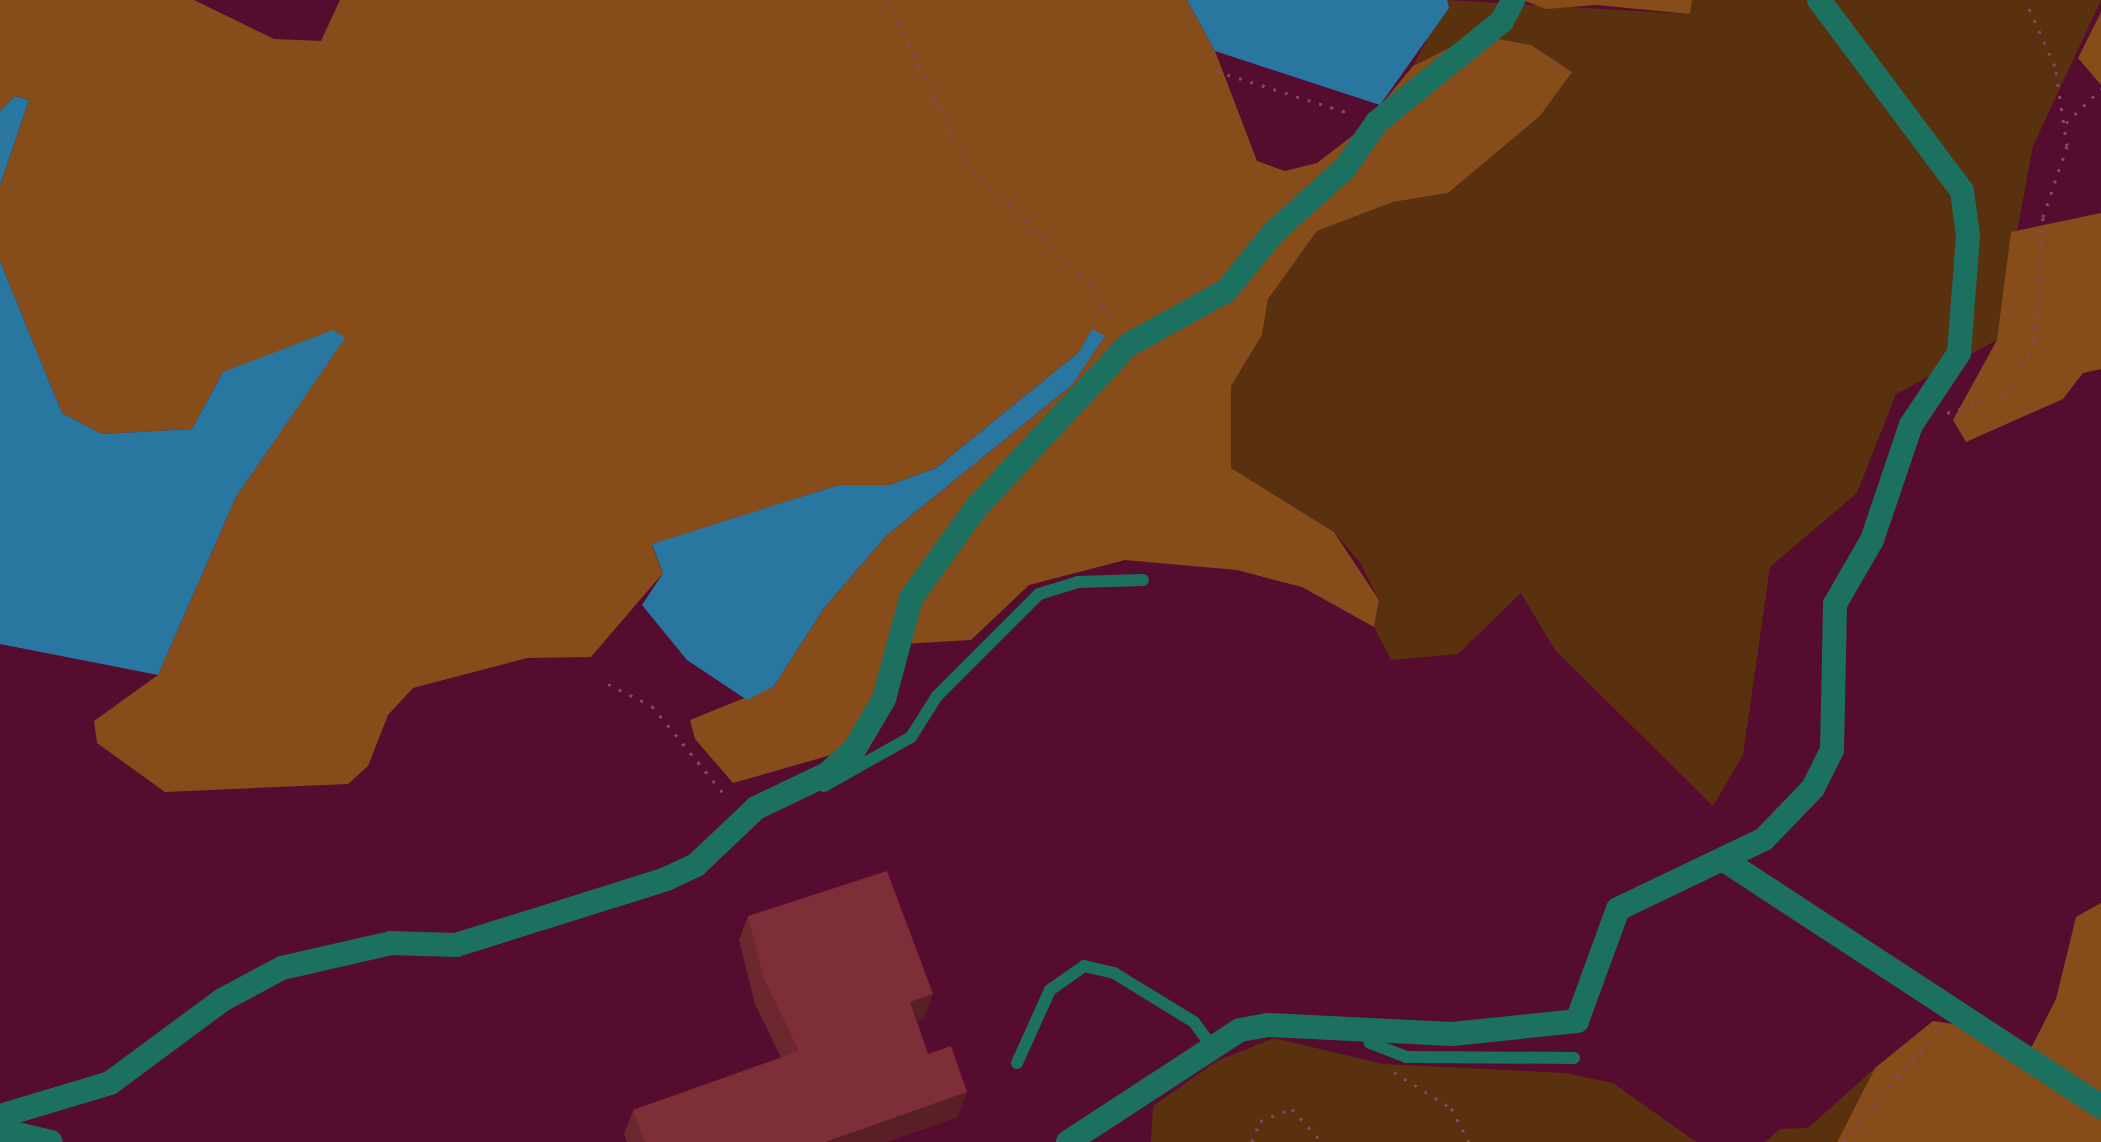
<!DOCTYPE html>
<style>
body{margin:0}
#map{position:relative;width:2101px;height:1142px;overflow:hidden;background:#560c2f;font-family:"Alegreya Sans",sans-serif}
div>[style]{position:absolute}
.green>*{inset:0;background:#5a310e}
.forest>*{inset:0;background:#864d1b}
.water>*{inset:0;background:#2976a1}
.path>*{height:3px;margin-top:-1.5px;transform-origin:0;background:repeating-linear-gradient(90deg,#874663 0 3px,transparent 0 12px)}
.service>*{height:12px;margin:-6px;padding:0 6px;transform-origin:6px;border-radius:6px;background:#1c7060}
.minor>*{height:24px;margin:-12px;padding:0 12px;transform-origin:12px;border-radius:12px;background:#1c7060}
.wall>*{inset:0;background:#6c282e}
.shaded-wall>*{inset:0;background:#582026}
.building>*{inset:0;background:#7d2e36}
span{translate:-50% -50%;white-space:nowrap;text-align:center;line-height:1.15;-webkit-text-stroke:9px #560c2f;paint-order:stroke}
</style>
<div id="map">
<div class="green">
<i style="clip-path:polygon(1447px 0,1689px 14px,1692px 0,2101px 0,2033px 146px,1997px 340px,1896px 394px,1857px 493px,1770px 567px,1743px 755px,1713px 806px,1555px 650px,1521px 593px,1458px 654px,1391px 660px,1374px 627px,1379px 600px,1361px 564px,1334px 532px,1231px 468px,1231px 386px,1262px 335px,1268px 299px,1317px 231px,1393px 202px,1448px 193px,1540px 116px,1571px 73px,1531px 45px,1476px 35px,1413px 66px)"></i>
<i style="clip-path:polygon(1274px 1038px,1383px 1064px,1565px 1073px,1613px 1083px,1696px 1142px,1151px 1142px,1153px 1106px,1217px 1061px)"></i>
<i style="clip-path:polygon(1875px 1068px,1837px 1142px,1765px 1142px,1780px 1129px,1808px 1128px)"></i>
</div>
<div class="forest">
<i style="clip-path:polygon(0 0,194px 0,274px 39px,321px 41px,340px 0,1187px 0,1215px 51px,1257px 161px,1285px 171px,1317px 163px,1360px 130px,1413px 66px,1476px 35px,1531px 45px,1572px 72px,1540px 116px,1448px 193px,1393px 202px,1317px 231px,1268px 299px,1262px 335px,1231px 386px,1231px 468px,1334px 532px,1379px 600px,1374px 627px,1302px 587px,1237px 570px,1125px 560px,1029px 585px,971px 640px,902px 644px,845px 751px,733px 783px,695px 739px,690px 720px,774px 686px,824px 608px,887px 535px,1072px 385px,1104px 337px,1092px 330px,1079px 352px,936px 468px,889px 485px,839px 485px,652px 545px,663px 573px,591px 657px,527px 658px,413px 688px,388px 715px,368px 766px,348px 784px,165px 792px,97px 743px,94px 721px,158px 675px,236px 497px,344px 338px,223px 372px,192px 429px,102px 434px,62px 413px,0 261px,0 185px,29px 100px,15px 96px,0 111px)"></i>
<i style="clip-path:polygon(1523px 0,1692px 0,1690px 14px,1596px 5px,1546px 9px)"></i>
<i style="clip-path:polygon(2101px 12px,2101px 85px,2078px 58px)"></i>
<i style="clip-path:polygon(2101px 213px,2101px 369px,2083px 373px,2063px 399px,1966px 442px,1953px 420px,1997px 340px,2011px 232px)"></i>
<i style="clip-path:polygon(2101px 903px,2101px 1142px,1837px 1142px,1875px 1068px,1933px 1021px,1973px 1027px,2028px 1054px,2056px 999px,2076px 917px)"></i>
</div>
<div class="water">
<i style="clip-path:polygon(1187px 0,1447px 0,1449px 8px,1380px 105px,1215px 51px)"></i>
<i style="clip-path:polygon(15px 96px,29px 100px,0 185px,0 111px)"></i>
<i style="clip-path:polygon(0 261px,62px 413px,102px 434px,192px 429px,223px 372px,333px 330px,345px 338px,236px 497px,158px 675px,0 644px)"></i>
<i style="clip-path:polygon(1092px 329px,1105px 336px,1072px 385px,887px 535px,824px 608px,774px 686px,747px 700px,687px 660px,642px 605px,663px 573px,652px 544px,839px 485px,889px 485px,936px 468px,1079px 352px)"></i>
</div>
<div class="path">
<i style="left:887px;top:0;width:180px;rotate:64.7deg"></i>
<i style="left:964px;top:163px;width:162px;rotate:43.7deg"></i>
<i style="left:1081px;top:275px;width:59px;rotate:54.7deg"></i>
<i style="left:1216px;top:71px;width:143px;rotate:17.5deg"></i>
<i style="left:2066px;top:123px;width:49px;rotate:-44.2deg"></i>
<i style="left:1947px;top:413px;width:59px;rotate:-16.6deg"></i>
<i style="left:2004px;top:396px;width:64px;rotate:-61deg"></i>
<i style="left:2035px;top:340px;width:123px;rotate:-86.3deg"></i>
<i style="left:2043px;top:217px;width:75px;rotate:-71.3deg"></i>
<i style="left:2067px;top:146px;width:81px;rotate:-98.5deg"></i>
<i style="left:2055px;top:66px;width:72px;rotate:-114.4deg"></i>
<i style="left:608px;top:684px;width:49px;rotate:26.6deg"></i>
<i style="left:652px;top:706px;width:120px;rotate:50.7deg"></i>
<i style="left:1394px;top:1072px;width:67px;rotate:32.3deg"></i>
<i style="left:1451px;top:1108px;width:38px;rotate:62deg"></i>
<i style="left:1252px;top:1142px;width:22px;rotate:-69deg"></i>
<i style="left:1260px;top:1121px;width:34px;rotate:-21deg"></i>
<i style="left:1292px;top:1109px;width:45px;rotate:47.7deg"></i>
<i style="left:1842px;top:1142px;width:148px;rotate:-49.4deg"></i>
</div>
<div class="service">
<i style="left:824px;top:786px;width:100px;rotate:-29.4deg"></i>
<i style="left:911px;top:737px;width:49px;rotate:-57.6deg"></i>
<i style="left:937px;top:696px;width:144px;rotate:-45deg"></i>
<i style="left:1039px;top:594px;width:41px;rotate:-17.1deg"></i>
<i style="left:1078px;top:582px;width:65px;rotate:-1.8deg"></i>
<i style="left:1368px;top:1031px;width:12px;rotate:81deg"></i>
<i style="left:1370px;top:1043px;width:39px;rotate:21deg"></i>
<i style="left:1406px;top:1057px;width:168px;rotate:0.3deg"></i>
<i style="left:1017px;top:1063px;width:80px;rotate:-65.7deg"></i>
<i style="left:1050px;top:990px;width:42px;rotate:-35.2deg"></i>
<i style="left:1084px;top:966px;width:31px;rotate:13deg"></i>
<i style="left:1114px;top:973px;width:94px;rotate:31.5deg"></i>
<i style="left:1194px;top:1022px;width:31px;rotate:54deg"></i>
</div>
<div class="minor">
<i style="left:1724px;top:860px;width:451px;rotate:33.2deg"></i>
<i style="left:0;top:1116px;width:115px;rotate:-16.7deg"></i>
<i style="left:110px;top:1083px;width:139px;rotate:-36.5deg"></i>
<i style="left:222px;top:1000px;width:68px;rotate:-28.1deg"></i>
<i style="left:282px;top:968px;width:112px;rotate:-12.9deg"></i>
<i style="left:391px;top:943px;width:65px;rotate:1.8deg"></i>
<i style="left:456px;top:945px;width:220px;rotate:-17.4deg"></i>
<i style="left:666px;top:879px;width:33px;rotate:-25deg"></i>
<i style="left:696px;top:865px;width:83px;rotate:-43.5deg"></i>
<i style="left:756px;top:808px;width:79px;rotate:-25.6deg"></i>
<i style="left:827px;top:774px;width:36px;rotate:-42deg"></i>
<i style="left:854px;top:750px;width:59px;rotate:-59.5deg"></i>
<i style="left:884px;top:699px;width:105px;rotate:-75deg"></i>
<i style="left:911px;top:598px;width:111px;rotate:-54.2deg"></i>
<i style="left:976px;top:508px;width:223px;rotate:-47deg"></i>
<i style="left:1128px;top:345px;width:112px;rotate:-28.9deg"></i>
<i style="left:1226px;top:291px;width:76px;rotate:-50.9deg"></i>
<i style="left:1274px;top:232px;width:96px;rotate:-42deg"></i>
<i style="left:1345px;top:168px;width:56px;rotate:-55.2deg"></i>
<i style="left:1377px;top:122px;width:161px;rotate:-38.9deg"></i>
<i style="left:1502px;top:21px;width:24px;rotate:-62deg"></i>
<i style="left:0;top:1130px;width:52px;rotate:13.2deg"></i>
<i style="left:1068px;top:1142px;width:205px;rotate:-33.1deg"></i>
<i style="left:1240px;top:1030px;width:28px;rotate:-10deg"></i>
<i style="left:1268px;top:1025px;width:184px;rotate:2.8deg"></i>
<i style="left:1452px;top:1034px;width:126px;rotate:-5.9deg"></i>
<i style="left:1577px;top:1021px;width:119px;rotate:-69.9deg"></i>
<i style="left:1618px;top:909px;width:162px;rotate:-25.6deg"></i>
<i style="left:1764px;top:839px;width:71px;rotate:-46.1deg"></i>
<i style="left:1813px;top:788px;width:42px;rotate:-63.4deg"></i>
<i style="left:1832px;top:750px;width:146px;rotate:-88.8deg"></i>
<i style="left:1835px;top:604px;width:74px;rotate:-60deg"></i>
<i style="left:1872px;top:540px;width:121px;rotate:-71.3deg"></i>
<i style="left:1911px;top:425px;width:87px;rotate:-56.3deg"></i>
<i style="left:1959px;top:353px;width:117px;rotate:-85.6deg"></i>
<i style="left:1968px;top:236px;width:45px;rotate:-97.6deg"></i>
<i style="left:1962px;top:191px;width:239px;rotate:-126.8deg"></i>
</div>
<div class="wall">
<i style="clip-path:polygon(748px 916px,924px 1018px,917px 1021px,928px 1054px,958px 1117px,886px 1142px,627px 1142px,624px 1134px,633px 1110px,781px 1058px,755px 1004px,739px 940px)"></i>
</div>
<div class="shaded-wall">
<i style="clip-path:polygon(933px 994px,924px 1018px,901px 1027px,910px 1002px)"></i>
<i style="clip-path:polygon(967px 1092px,958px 1117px,886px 1142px,825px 1142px)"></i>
</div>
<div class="building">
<i style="clip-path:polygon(887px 871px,933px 994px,910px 1002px,928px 1054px,951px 1046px,967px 1092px,825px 1142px,645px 1142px,633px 1110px,799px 1051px,764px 979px,748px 916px)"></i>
</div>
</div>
